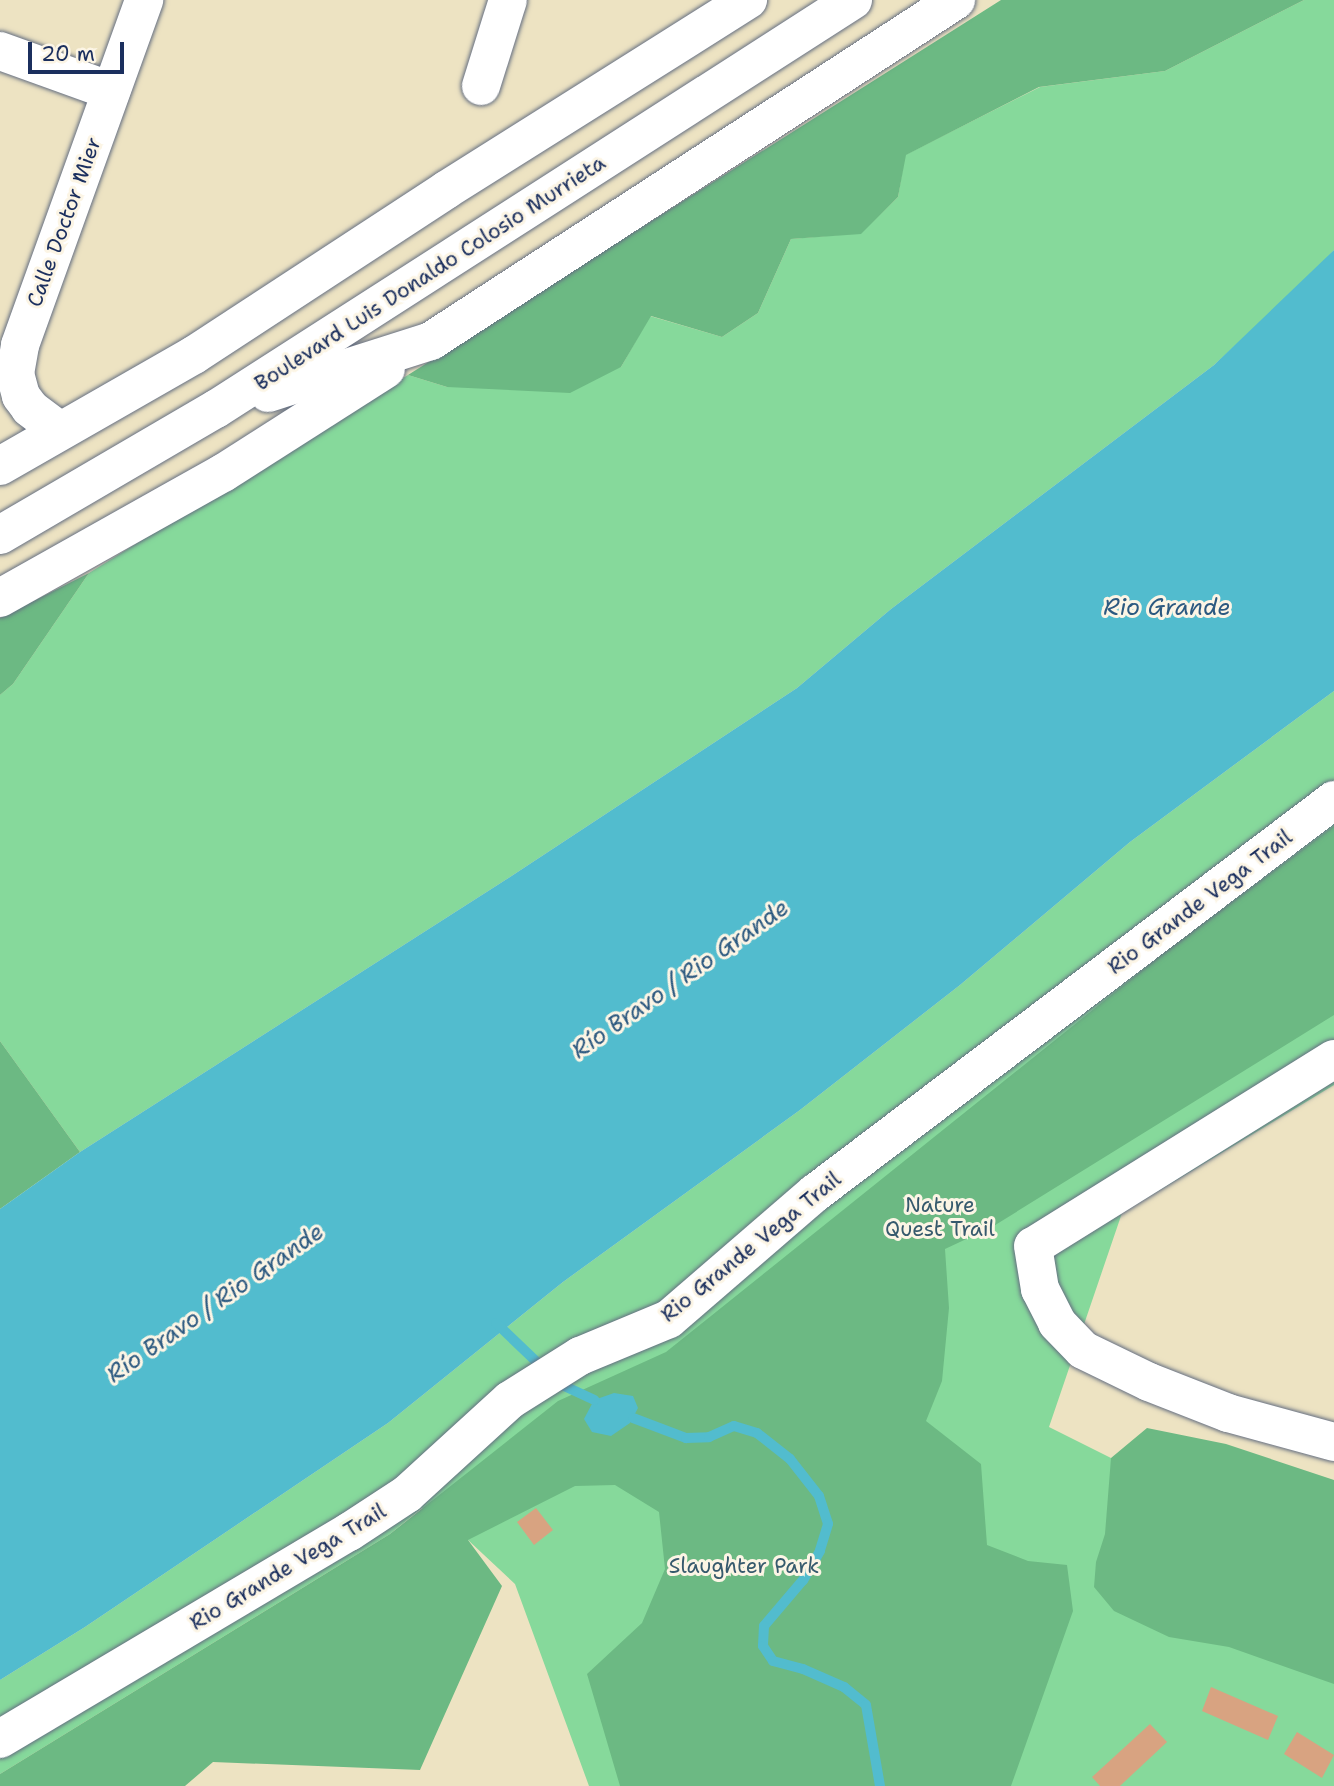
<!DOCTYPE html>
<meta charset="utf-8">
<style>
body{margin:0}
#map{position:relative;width:1334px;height:1786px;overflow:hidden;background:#ede3c2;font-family:"Shantell Sans",sans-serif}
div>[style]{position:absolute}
.green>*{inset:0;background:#86d99b}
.forest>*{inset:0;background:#6cb983}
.water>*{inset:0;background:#52bcce}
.stream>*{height:10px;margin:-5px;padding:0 5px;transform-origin:5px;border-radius:5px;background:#52bcce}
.building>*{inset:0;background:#d8a381}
.roads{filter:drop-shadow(0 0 2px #646e81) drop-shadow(0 0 2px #646e81)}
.minor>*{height:38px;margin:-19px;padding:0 19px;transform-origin:19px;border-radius:19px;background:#fff}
.highway>*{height:38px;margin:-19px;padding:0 19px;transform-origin:19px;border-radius:19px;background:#fff}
span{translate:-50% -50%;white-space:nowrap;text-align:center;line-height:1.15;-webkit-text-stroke:6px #fcf5e5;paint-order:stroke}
.street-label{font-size:21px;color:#1b2f5e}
.park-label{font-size:21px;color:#365a6d}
.water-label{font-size:23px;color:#2c5980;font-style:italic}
.scale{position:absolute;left:28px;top:42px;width:96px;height:32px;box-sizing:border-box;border:4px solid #1b2f5e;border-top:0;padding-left:9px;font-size:21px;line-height:24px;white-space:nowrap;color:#1b2f5e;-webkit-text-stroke:5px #fcf5e5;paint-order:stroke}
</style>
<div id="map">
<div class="green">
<i style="clip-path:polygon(1304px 0,1334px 0,1334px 250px,1312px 274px,1214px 365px,891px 609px,797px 688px,510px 877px,80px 1152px,0 1041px,0 695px,13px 684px,89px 573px,408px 375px,447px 387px,621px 367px,650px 316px,722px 337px,758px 313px,791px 239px,861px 233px,898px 197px,905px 155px,1040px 87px,1165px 71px)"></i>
<i style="clip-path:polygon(1334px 691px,1334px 1085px,1122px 1213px,1049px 1427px,1111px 1458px,1334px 1515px,1334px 1786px,589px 1786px,515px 1584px,468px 1540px,422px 1508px,390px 1534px,0 1774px,0 1680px,85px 1627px,388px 1423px,563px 1282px,800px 1110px,960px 985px,1130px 842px)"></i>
</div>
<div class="forest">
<i style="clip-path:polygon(1001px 0,1304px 0,1165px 71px,1039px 87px,906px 155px,898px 197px,861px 234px,791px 239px,758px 313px,722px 337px,651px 316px,621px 367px,570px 393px,447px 387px,408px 375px)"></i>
<i style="clip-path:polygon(89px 573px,13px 684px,0 695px,0 618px)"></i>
<i style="clip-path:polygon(1334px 826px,1334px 1015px,992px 1227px,945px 1249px,949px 1308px,942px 1381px,926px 1421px,981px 1464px,987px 1545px,1028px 1561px,1067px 1565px,1073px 1611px,1011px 1786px,620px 1786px,587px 1674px,642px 1623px,665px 1569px,659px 1512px,615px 1485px,575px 1486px,468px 1540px,502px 1586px,420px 1770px,213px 1762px,185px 1786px,0 1786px,0 1774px,390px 1534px,558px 1401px,666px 1352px,1165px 952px)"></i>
<i style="clip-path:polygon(0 1041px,80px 1152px,0 1209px)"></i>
<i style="clip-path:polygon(1147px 1428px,1226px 1444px,1334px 1480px,1334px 1684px,1229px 1647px,1169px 1637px,1114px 1611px,1094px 1587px,1096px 1562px,1105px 1534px,1111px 1458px)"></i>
</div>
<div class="water">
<i style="clip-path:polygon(1334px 250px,1334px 691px,1130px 842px,960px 985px,800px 1110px,563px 1282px,388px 1423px,85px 1627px,0 1680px,0 1209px,80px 1152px,510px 877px,797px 688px,891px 609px,1214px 365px)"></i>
<i style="clip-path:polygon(614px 1393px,633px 1396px,638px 1408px,630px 1423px,611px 1436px,592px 1432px,584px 1419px,594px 1400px)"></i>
</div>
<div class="stream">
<i style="left:496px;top:1323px;width:62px;rotate:43.7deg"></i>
<i style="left:560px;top:1384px;width:38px;rotate:25deg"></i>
<i style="left:633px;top:1418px;width:57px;rotate:20.7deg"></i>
<i style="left:686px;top:1438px;width:23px;rotate:-2deg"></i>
<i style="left:709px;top:1437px;width:27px;rotate:-24deg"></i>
<i style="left:734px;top:1426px;width:24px;rotate:17deg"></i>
<i style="left:757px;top:1433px;width:42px;rotate:38.2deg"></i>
<i style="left:790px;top:1459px;width:47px;rotate:51.9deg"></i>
<i style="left:819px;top:1496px;width:29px;rotate:72deg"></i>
<i style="left:828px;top:1524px;width:28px;rotate:107deg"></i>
<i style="left:820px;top:1551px;width:34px;rotate:120deg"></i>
<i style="left:803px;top:1580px;width:60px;rotate:130.3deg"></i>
<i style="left:764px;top:1626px;width:20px;rotate:93deg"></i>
<i style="left:763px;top:1646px;width:18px;rotate:56deg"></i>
<i style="left:773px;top:1661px;width:31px;rotate:15deg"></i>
<i style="left:803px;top:1669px;width:45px;rotate:23.7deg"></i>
<i style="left:844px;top:1687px;width:28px;rotate:39deg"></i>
<i style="left:866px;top:1705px;width:82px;rotate:80.2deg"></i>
</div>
<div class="building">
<i style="clip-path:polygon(536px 1508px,553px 1530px,534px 1545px,517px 1522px)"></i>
<i style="clip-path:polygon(1211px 1687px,1278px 1716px,1268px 1740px,1202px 1711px)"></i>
<i style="clip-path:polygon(1150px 1724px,1167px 1742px,1120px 1786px,1100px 1786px,1092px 1777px)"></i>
<i style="clip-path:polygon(1297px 1732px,1334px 1755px,1322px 1778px,1284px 1754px)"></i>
</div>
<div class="roads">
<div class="minor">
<i style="left:0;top:51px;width:118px;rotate:19.8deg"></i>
<i style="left:481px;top:86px;width:90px;rotate:-72.6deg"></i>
<i style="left:60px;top:431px;width:38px;rotate:-143deg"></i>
<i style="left:30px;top:408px;width:15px;rotate:-127deg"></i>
<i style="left:21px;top:396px;width:23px;rotate:-105deg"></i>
<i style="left:15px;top:374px;width:29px;rotate:-80deg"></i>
<i style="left:20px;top:345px;width:367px;rotate:-70.2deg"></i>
<i style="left:1334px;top:1059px;width:354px;rotate:148.1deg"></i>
<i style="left:1033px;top:1246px;width:44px;rotate:80.8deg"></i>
<i style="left:1040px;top:1289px;width:38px;rotate:63deg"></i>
<i style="left:1057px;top:1323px;width:37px;rotate:46deg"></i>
<i style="left:1083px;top:1350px;width:73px;rotate:25.9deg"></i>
<i style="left:1149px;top:1382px;width:85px;rotate:21.4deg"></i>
<i style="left:1228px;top:1413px;width:110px;rotate:15.3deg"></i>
<i style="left:0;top:1739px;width:406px;rotate:-30.7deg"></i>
<i style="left:349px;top:1532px;width:69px;rotate:-33.2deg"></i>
<i style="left:407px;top:1494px;width:139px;rotate:-42.4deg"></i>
<i style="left:510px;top:1400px;width:83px;rotate:-32.2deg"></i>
<i style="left:580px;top:1356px;width:96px;rotate:-22.6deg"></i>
<i style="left:669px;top:1319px;width:193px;rotate:-40.8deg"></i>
<i style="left:815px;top:1193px;width:651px;rotate:-37.13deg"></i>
</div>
<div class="highway">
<i style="left:268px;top:393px;width:171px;rotate:-17.7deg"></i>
<i style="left:431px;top:341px;width:626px;rotate:-33deg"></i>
<i style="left:0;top:466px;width:224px;rotate:-29.8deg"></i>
<i style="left:194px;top:355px;width:301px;rotate:-33.2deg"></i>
<i style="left:446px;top:190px;width:357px;rotate:-32.2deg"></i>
<i style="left:0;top:535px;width:250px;rotate:-30.3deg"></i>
<i style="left:216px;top:409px;width:757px;rotate:-32.7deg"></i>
<i style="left:0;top:598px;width:256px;rotate:-29.3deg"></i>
<i style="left:223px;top:473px;width:193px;rotate:-32.5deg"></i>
</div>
</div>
<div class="street-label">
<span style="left:64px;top:222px;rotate:-70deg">Calle Doctor Mier</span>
<span style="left:430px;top:273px;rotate:-33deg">Boulevard Luis Donaldo Colosio Murrieta</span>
<span style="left:1200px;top:902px;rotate:-37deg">Rio Grande Vega Trail</span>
<span style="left:751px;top:1247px;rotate:-39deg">Rio Grande Vega Trail</span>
<span style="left:288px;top:1567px;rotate:-31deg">Rio Grande Vega Trail</span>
</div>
<div class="park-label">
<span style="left:940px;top:1217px">Nature<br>Quest Trail</span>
<span style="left:744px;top:1566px">Slaughter Park</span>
</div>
<div class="water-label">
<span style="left:1167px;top:607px">Rio Grande</span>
<span style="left:680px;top:979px;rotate:-35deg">Río Bravo / Rio Grande</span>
<span style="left:215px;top:1303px;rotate:-35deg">Río Bravo / Rio Grande</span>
</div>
<div class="scale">20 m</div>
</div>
